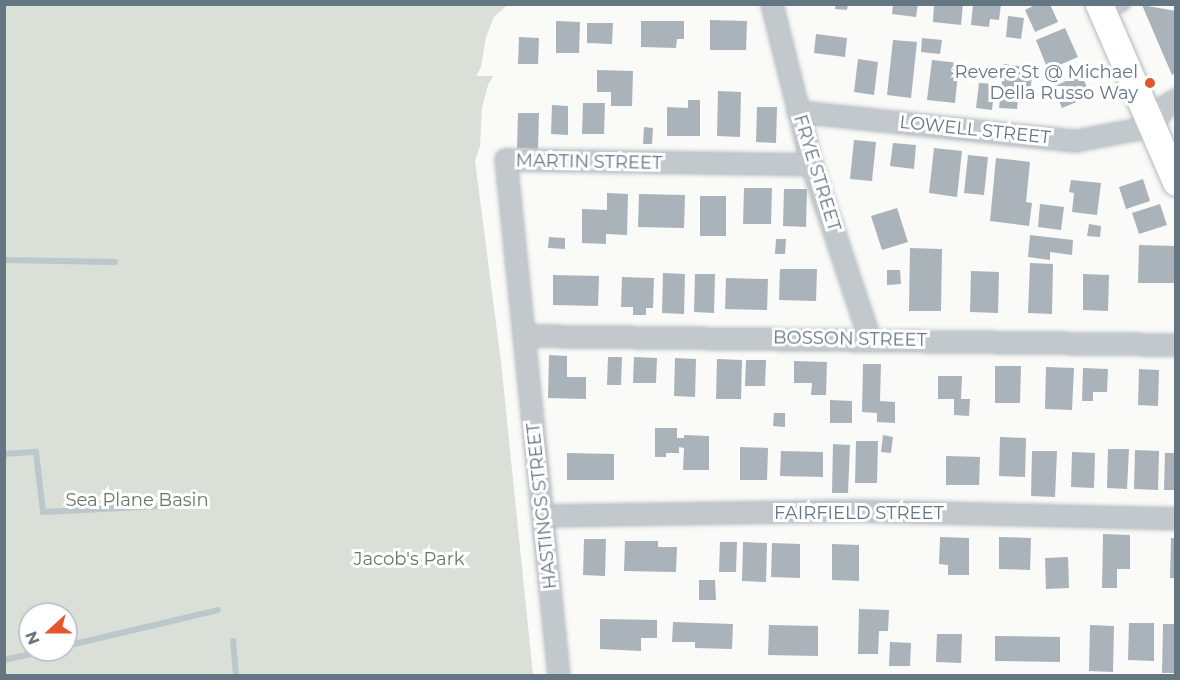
<!DOCTYPE html>
<style>
body{margin:0}
#map{position:relative;width:1180px;height:680px;overflow:hidden;background:#fafaf8;font-family:Montserrat,sans-serif}
div>[style]{position:absolute}
.green>*{inset:0;background:#dadfd7}
.stream>*{height:6px;margin:-3px;padding:0 3px;transform-origin:3px;border-radius:3px;background:#bbc7cb}
.building>*{inset:0;background:#aab3b9}
.roads{filter:drop-shadow(0 0 2px #b3babf) drop-shadow(0 0 2px #b3babf)}
.lane>*{height:9px;margin:-4.5px;padding:0 4.5px;transform-origin:4.5px;border-radius:4.5px;background:#c3c8cc}
.street>*{height:20px;margin:-10px;padding:0 10px;transform-origin:10px;border-radius:10px;background:#c3c8cc}
.secondary>*{height:27px;margin:-13.5px;padding:0 13.5px;transform-origin:13.5px;border-radius:13.5px;background:#fff}
.dots>*{width:16px;height:16px;translate:-50% -50%;box-sizing:border-box;border:3px solid #fff;border-radius:50%}
span{translate:-50% -50%;white-space:nowrap;text-align:center;line-height:1.15;-webkit-text-stroke:6px #fff;paint-order:stroke}
.poi-label{font-size:18px;color:#657683}
.right{translate:-100% -50%;text-align:right}
.street-label{font-size:18px;color:#657683}
.park-label{font-size:18px;color:#687a64}
.frame{position:absolute;inset:0;border:6px solid #657683;pointer-events:none}
.north{position:absolute;left:18px;top:602px;width:60px;height:60px;box-sizing:border-box;background:#fff;border:2px solid #c1c8cd;border-radius:50%;rotate:249deg;font-size:16px;font-weight:700;line-height:24px;text-align:center;color:#657683}
.north::after{content:'';display:block;margin:auto;width:21px;height:27px;background:#e4572e;clip-path:polygon(50% 0,100% 100%,50% 72%,0 100%)}
</style>
<div id="map">
<div class="green">
<i style="clip-path:polygon(evenodd,4px 5px,507px 5px,494px 17px,486px 37px,481px 67px,476px 76px,493px 76px,488px 85px,482px 108px,480px 146px,475px 161px,501px 362px,533px 675px,5px 675px,4px 5px,30px 614px,66px 614px,66px 650px,30px 650px,30px 614px)"></i>
</div>
<div class="stream">
<i style="left:4px;top:260px;width:111px;rotate:1deg"></i>
<i style="left:4px;top:454px;width:32px;rotate:-4deg"></i>
<i style="left:36px;top:452px;width:60px;rotate:83.3deg"></i>
<i style="left:43px;top:512px;width:156px;rotate:-2.9deg"></i>
<i style="left:233px;top:641px;width:35px;rotate:85deg"></i>
<i style="left:66px;top:646px;width:156px;rotate:-13.3deg"></i>
<i style="left:4px;top:660px;width:45px;rotate:-12.8deg"></i>
</div>
<div class="building">
<i style="clip-path:polygon(836px 4px,848px 4px,847px 10px,835px 9px)"></i>
<i style="clip-path:polygon(893px 4px,918px 4px,916px 17px,892px 14px)"></i>
<i style="clip-path:polygon(934px 4px,963px 4px,961px 25px,933px 22px)"></i>
<i style="clip-path:polygon(973px 4px,1001px 4px,999px 20px,990px 19px,989px 27px,971px 25px)"></i>
<i style="clip-path:polygon(1037px 4px,1050px 4px,1058px 22px,1035px 32px,1025px 10px)"></i>
<i style="clip-path:polygon(1142px 5px,1176px 11px,1176px 73px,1172px 75px)"></i>
<i style="clip-path:polygon(1008px 16px,1024px 18px,1021px 39px,1006px 37px)"></i>
<i style="clip-path:polygon(710px 20px,747px 21px,746px 50px,710px 50px)"></i>
<i style="clip-path:polygon(556px 21px,580px 22px,579px 53px,556px 53px)"></i>
<i style="clip-path:polygon(641px 21px,684px 21px,684px 39px,677px 39px,676px 48px,641px 47px)"></i>
<i style="clip-path:polygon(587px 23px,613px 23px,612px 44px,587px 43px)"></i>
<i style="clip-path:polygon(1065px 28px,1078px 57px,1048px 70px,1036px 40px)"></i>
<i style="clip-path:polygon(816px 34px,847px 38px,845px 57px,814px 53px)"></i>
<i style="clip-path:polygon(519px 37px,539px 38px,538px 64px,518px 64px)"></i>
<i style="clip-path:polygon(922px 38px,942px 40px,940px 54px,921px 52px)"></i>
<i style="clip-path:polygon(893px 40px,917px 42px,911px 98px,887px 95px)"></i>
<i style="clip-path:polygon(858px 59px,878px 62px,874px 95px,854px 92px)"></i>
<i style="clip-path:polygon(932px 60px,959px 63px,955px 103px,927px 100px)"></i>
<i style="clip-path:polygon(1004px 64px,1033px 68px,1030px 93px,1019px 92px,1017px 109px,999px 108px)"></i>
<i style="clip-path:polygon(597px 70px,633px 71px,632px 106px,611px 106px,611px 92px,597px 92px)"></i>
<i style="clip-path:polygon(1081px 74px,1091px 96px,1062px 108px,1053px 87px)"></i>
<i style="clip-path:polygon(979px 83px,995px 84px,992px 110px,976px 108px)"></i>
<i style="clip-path:polygon(718px 91px,741px 92px,740px 137px,717px 136px)"></i>
<i style="clip-path:polygon(688px 100px,700px 100px,700px 136px,667px 136px,667px 107px,688px 108px)"></i>
<i style="clip-path:polygon(583px 103px,605px 103px,604px 134px,582px 134px)"></i>
<i style="clip-path:polygon(552px 105px,568px 106px,568px 135px,551px 134px)"></i>
<i style="clip-path:polygon(757px 107px,777px 107px,776px 143px,756px 142px)"></i>
<i style="clip-path:polygon(518px 113px,539px 113px,538px 149px,517px 148px)"></i>
<i style="clip-path:polygon(644px 127px,653px 128px,652px 144px,643px 144px)"></i>
<i style="clip-path:polygon(854px 140px,876px 142px,872px 181px,850px 179px)"></i>
<i style="clip-path:polygon(893px 143px,916px 145px,914px 169px,890px 166px)"></i>
<i style="clip-path:polygon(934px 148px,962px 151px,957px 197px,929px 193px)"></i>
<i style="clip-path:polygon(968px 155px,988px 157px,984px 195px,964px 193px)"></i>
<i style="clip-path:polygon(996px 158px,1030px 162px,1026px 202px,1032px 203px,1029px 226px,990px 221px)"></i>
<i style="clip-path:polygon(1143px 179px,1150px 201px,1126px 209px,1119px 187px)"></i>
<i style="clip-path:polygon(1071px 180px,1101px 183px,1097px 215px,1072px 212px,1074px 193px,1069px 192px)"></i>
<i style="clip-path:polygon(744px 188px,772px 188px,771px 224px,743px 224px)"></i>
<i style="clip-path:polygon(784px 189px,807px 189px,806px 227px,783px 226px)"></i>
<i style="clip-path:polygon(607px 193px,628px 194px,627px 235px,606px 234px,606px 244px,582px 243px,582px 209px,607px 210px)"></i>
<i style="clip-path:polygon(639px 194px,685px 195px,684px 228px,638px 227px)"></i>
<i style="clip-path:polygon(700px 196px,726px 196px,726px 236px,700px 236px)"></i>
<i style="clip-path:polygon(1040px 204px,1064px 207px,1061px 230px,1038px 227px)"></i>
<i style="clip-path:polygon(1160px 204px,1167px 225px,1139px 234px,1132px 213px)"></i>
<i style="clip-path:polygon(897px 208px,908px 242px,882px 250px,871px 216px)"></i>
<i style="clip-path:polygon(1089px 224px,1101px 226px,1100px 237px,1087px 236px)"></i>
<i style="clip-path:polygon(1030px 235px,1073px 240px,1072px 255px,1050px 252px,1050px 260px,1028px 257px)"></i>
<i style="clip-path:polygon(549px 237px,565px 238px,565px 249px,548px 248px)"></i>
<i style="clip-path:polygon(776px 239px,786px 239px,785px 254px,775px 254px)"></i>
<i style="clip-path:polygon(1139px 245px,1176px 246px,1176px 283px,1138px 283px)"></i>
<i style="clip-path:polygon(910px 248px,942px 249px,941px 311px,909px 311px)"></i>
<i style="clip-path:polygon(1030px 263px,1053px 264px,1052px 314px,1028px 313px)"></i>
<i style="clip-path:polygon(780px 269px,817px 269px,816px 301px,779px 300px)"></i>
<i style="clip-path:polygon(887px 270px,900px 270px,901px 284px,887px 285px)"></i>
<i style="clip-path:polygon(971px 271px,999px 272px,998px 313px,970px 312px)"></i>
<i style="clip-path:polygon(663px 273px,685px 274px,684px 314px,662px 313px)"></i>
<i style="clip-path:polygon(695px 274px,715px 274px,714px 313px,694px 312px)"></i>
<i style="clip-path:polygon(1083px 274px,1109px 275px,1108px 311px,1083px 310px)"></i>
<i style="clip-path:polygon(553px 275px,599px 276px,598px 306px,553px 305px)"></i>
<i style="clip-path:polygon(622px 277px,654px 278px,653px 308px,646px 308px,646px 315px,633px 315px,633px 307px,621px 307px)"></i>
<i style="clip-path:polygon(726px 278px,768px 279px,767px 310px,725px 309px)"></i>
<i style="clip-path:polygon(549px 355px,567px 356px,567px 377px,586px 377px,586px 399px,548px 398px)"></i>
<i style="clip-path:polygon(608px 357px,622px 357px,621px 385px,607px 385px)"></i>
<i style="clip-path:polygon(634px 357px,657px 358px,656px 383px,633px 383px)"></i>
<i style="clip-path:polygon(675px 358px,696px 359px,695px 397px,674px 396px)"></i>
<i style="clip-path:polygon(717px 359px,742px 360px,741px 399px,716px 399px)"></i>
<i style="clip-path:polygon(746px 360px,766px 360px,765px 386px,745px 386px)"></i>
<i style="clip-path:polygon(794px 361px,827px 362px,826px 395px,811px 395px,812px 383px,794px 383px)"></i>
<i style="clip-path:polygon(863px 364px,881px 364px,880px 401px,895px 402px,895px 423px,877px 422px,877px 413px,862px 412px)"></i>
<i style="clip-path:polygon(995px 366px,1021px 366px,1020px 403px,995px 403px)"></i>
<i style="clip-path:polygon(1046px 367px,1074px 368px,1072px 410px,1045px 409px)"></i>
<i style="clip-path:polygon(1083px 368px,1108px 369px,1107px 392px,1093px 392px,1093px 401px,1082px 401px)"></i>
<i style="clip-path:polygon(1139px 369px,1159px 370px,1158px 406px,1138px 405px)"></i>
<i style="clip-path:polygon(938px 376px,962px 376px,961px 399px,970px 399px,969px 416px,954px 415px,954px 399px,938px 399px)"></i>
<i style="clip-path:polygon(830px 400px,852px 401px,852px 423px,830px 423px)"></i>
<i style="clip-path:polygon(774px 413px,785px 413px,785px 427px,773px 426px)"></i>
<i style="clip-path:polygon(655px 428px,677px 428px,677px 438px,684px 438px,684px 435px,709px 436px,709px 470px,683px 470px,684px 448px,679px 447px,679px 453px,666px 453px,666px 457px,655px 457px)"></i>
<i style="clip-path:polygon(883px 435px,893px 437px,891px 453px,881px 452px)"></i>
<i style="clip-path:polygon(1000px 437px,1026px 438px,1025px 477px,999px 476px)"></i>
<i style="clip-path:polygon(856px 441px,878px 441px,877px 483px,855px 483px)"></i>
<i style="clip-path:polygon(833px 444px,850px 445px,848px 493px,832px 493px)"></i>
<i style="clip-path:polygon(740px 447px,768px 448px,767px 480px,740px 480px)"></i>
<i style="clip-path:polygon(1108px 449px,1129px 449px,1127px 489px,1107px 488px)"></i>
<i style="clip-path:polygon(1135px 450px,1159px 451px,1158px 490px,1134px 489px)"></i>
<i style="clip-path:polygon(781px 451px,823px 452px,823px 477px,780px 476px)"></i>
<i style="clip-path:polygon(1032px 451px,1057px 451px,1055px 497px,1031px 496px)"></i>
<i style="clip-path:polygon(1072px 452px,1095px 453px,1094px 488px,1071px 487px)"></i>
<i style="clip-path:polygon(567px 453px,614px 454px,614px 480px,567px 480px)"></i>
<i style="clip-path:polygon(1165px 453px,1176px 453px,1176px 490px,1164px 490px)"></i>
<i style="clip-path:polygon(946px 456px,980px 457px,979px 485px,946px 485px)"></i>
<i style="clip-path:polygon(1103px 534px,1130px 535px,1130px 569px,1117px 569px,1117px 588px,1102px 588px)"></i>
<i style="clip-path:polygon(940px 537px,969px 538px,969px 575px,948px 575px,948px 565px,939px 564px)"></i>
<i style="clip-path:polygon(999px 537px,1031px 538px,1030px 570px,999px 569px)"></i>
<i style="clip-path:polygon(1171px 538px,1176px 538px,1176px 578px,1170px 578px)"></i>
<i style="clip-path:polygon(584px 539px,606px 539px,605px 576px,583px 575px)"></i>
<i style="clip-path:polygon(625px 541px,658px 541px,658px 547px,677px 547px,676px 572px,624px 571px)"></i>
<i style="clip-path:polygon(720px 542px,737px 542px,736px 572px,719px 572px)"></i>
<i style="clip-path:polygon(743px 542px,767px 543px,766px 582px,742px 581px)"></i>
<i style="clip-path:polygon(772px 543px,800px 544px,800px 578px,771px 577px)"></i>
<i style="clip-path:polygon(832px 544px,859px 545px,859px 581px,832px 580px)"></i>
<i style="clip-path:polygon(1068px 557px,1069px 588px,1046px 589px,1045px 558px)"></i>
<i style="clip-path:polygon(699px 580px,715px 580px,716px 600px,699px 600px)"></i>
<i style="clip-path:polygon(859px 609px,889px 610px,888px 631px,879px 631px,878px 654px,858px 654px)"></i>
<i style="clip-path:polygon(600px 619px,657px 620px,657px 638px,641px 638px,641px 651px,600px 649px)"></i>
<i style="clip-path:polygon(673px 622px,733px 624px,732px 649px,695px 648px,695px 642px,672px 642px)"></i>
<i style="clip-path:polygon(1129px 623px,1154px 623px,1154px 661px,1128px 660px)"></i>
<i style="clip-path:polygon(1163px 624px,1176px 624px,1176px 673px,1162px 673px)"></i>
<i style="clip-path:polygon(769px 625px,818px 626px,818px 656px,768px 655px)"></i>
<i style="clip-path:polygon(1090px 625px,1114px 626px,1113px 672px,1089px 671px)"></i>
<i style="clip-path:polygon(937px 634px,962px 634px,961px 663px,936px 662px)"></i>
<i style="clip-path:polygon(995px 636px,1060px 637px,1060px 662px,995px 661px)"></i>
<i style="clip-path:polygon(890px 642px,911px 643px,910px 666px,889px 666px)"></i>
</div>
<div class="roads">
<div class="lane">
<i style="left:1105px;top:13px;width:21px;rotate:-25deg"></i>
</div>
<div class="street">
<i style="left:772px;top:4px;width:166px;rotate:76deg"></i>
<i style="left:812px;top:165px;width:183px;rotate:71.6deg"></i>
<i style="left:798px;top:112px;width:280px;rotate:6deg"></i>
<i style="left:1076px;top:141px;width:76px;rotate:-10.6deg"></i>
<i style="left:1151px;top:127px;width:26px;rotate:-54deg"></i>
<i style="left:1166px;top:106px;width:12px;rotate:-31deg"></i>
<i style="left:524px;top:336px;width:652px;rotate:0.79deg"></i>
<i style="left:543px;top:516px;width:314px;rotate:-0.9deg"></i>
<i style="left:857px;top:511px;width:319px;rotate:1.4deg"></i>
<i style="left:559px;top:676px;width:519px;rotate:-95.86deg"></i>
<i style="left:506px;top:160px;width:306px;rotate:0.9deg"></i>
</div>
<div class="secondary">
<i style="left:1099px;top:4px;width:194px;rotate:66.6deg"></i>
</div>
</div>
<div class="dots">
<i style="left:1150px;top:83px;background:#e4572e"></i>
</div>
<div class="poi-label">
<span class="right" style="left:1138px;top:83px">Revere St @ Michael<br>Della Russo Way</span>
</div>
<div class="street-label">
<span style="left:975px;top:130px;rotate:6deg">LOWELL STREET</span>
<span style="left:589px;top:162px;rotate:1deg">MARTIN STREET</span>
<span style="left:817px;top:173px;rotate:73deg">FRYE STREET</span>
<span style="left:850px;top:339px;rotate:1deg">BOSSON STREET</span>
<span style="left:542px;top:506px;rotate:-96deg">HASTINGS STREET</span>
<span style="left:859px;top:513px">FAIRFIELD STREET</span>
</div>
<div class="park-label">
<span style="left:137px;top:500px">Sea Plane Basin</span>
<span style="left:409px;top:559px">Jacob's Park</span>
</div>
<div class="frame"></div>
<div class="north">N</div>
</div>
